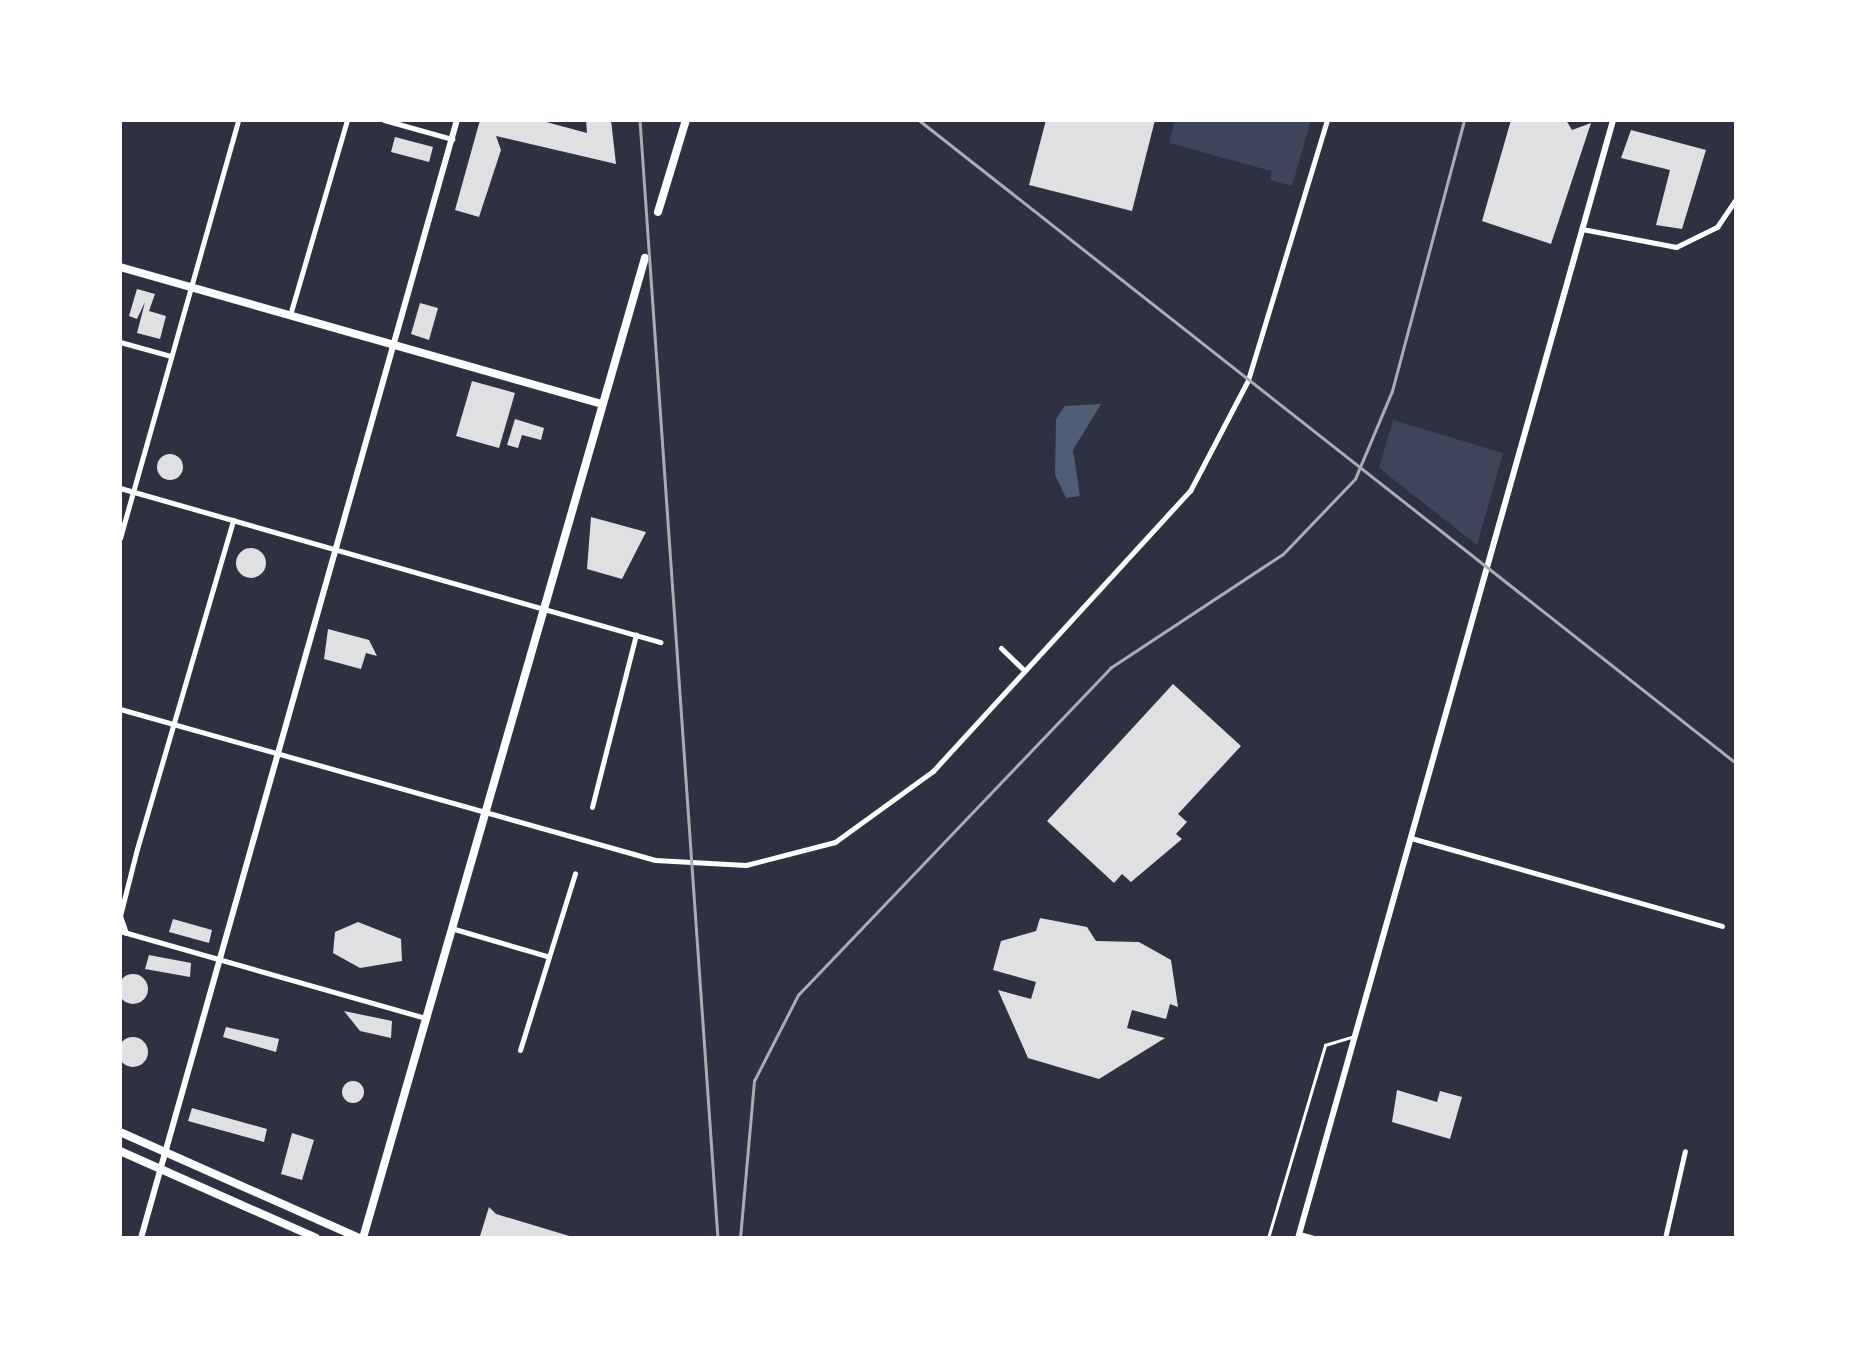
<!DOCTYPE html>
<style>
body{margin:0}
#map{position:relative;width:1856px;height:1358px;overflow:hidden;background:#2d3142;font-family:"Fira Sans Condensed",sans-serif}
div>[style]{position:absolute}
.green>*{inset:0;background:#3c4559}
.water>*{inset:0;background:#4f5d75}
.building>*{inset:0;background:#e0e0e3}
.round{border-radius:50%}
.service>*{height:2.5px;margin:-1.25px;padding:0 1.25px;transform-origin:1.25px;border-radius:1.25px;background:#fff}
.minor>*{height:5px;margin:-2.5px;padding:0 2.5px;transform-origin:2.5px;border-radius:2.5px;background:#fff}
.tertiary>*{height:6px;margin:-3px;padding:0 3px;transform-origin:3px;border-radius:3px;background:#fff}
.secondary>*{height:6px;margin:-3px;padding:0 3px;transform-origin:3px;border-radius:3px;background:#fff}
.primary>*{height:8px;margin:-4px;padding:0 4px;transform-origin:4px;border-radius:4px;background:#fff}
.rail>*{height:2.5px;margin:-1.25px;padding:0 1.25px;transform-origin:1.25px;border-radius:1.25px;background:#abadb3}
span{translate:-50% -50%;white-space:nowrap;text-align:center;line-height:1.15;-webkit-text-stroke:8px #fff;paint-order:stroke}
.frame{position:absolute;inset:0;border:122px solid #fff;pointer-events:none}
</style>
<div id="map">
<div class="green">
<i style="clip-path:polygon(1175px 120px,1311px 120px,1292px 186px,1270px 180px,1271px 171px,1169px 143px)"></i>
<i style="clip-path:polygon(1393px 420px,1503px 453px,1477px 545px,1379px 468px)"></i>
</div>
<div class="water">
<i style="clip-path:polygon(1101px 404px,1073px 450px,1080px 496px,1066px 498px,1055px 475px,1056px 419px,1065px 406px)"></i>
</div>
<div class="building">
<i style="clip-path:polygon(480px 120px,539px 120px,587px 133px,586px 120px,611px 120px,616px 164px,496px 136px,501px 150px,479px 217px,455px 210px)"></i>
<i style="clip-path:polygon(1046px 120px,1155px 120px,1132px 211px,1029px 185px)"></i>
<i style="clip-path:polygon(1511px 120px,1566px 120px,1572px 130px,1591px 123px,1551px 244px,1482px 221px)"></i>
<i style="clip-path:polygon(1631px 130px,1706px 150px,1682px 229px,1656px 225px,1670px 170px,1621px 158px)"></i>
<i style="clip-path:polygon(395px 137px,433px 147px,429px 162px,391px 152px)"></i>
<i style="clip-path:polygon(137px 289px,155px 294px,149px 311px,166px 316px,160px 339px,137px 333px,145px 302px,137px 319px,129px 316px)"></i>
<i style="clip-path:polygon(420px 303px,438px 308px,429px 340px,411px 334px)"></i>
<i style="clip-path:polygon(472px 381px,515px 393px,499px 448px,456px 436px)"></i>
<i style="clip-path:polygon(515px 419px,544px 428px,541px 440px,522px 435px,518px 448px,507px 445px)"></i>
<i class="round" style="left:157px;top:454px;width:26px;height:26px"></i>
<i style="clip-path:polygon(591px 517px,646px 532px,622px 579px,587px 569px)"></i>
<i class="round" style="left:236px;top:548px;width:30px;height:30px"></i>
<i style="clip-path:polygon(328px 629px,369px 640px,377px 656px,366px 653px,361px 669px,324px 659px)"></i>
<i style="clip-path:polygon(1173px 684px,1241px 746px,1178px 814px,1187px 822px,1176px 834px,1182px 839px,1131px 882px,1122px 874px,1114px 883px,1047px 821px)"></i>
<i style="clip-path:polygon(1040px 918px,1087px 927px,1096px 941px,1139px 942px,1171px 960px,1178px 1007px,1170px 1004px,1166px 1019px,1132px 1010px,1127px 1028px,1165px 1038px,1099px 1079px,1028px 1058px,998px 990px,1031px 999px,1036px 982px,993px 970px,1001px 941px,1036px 931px)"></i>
<i style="clip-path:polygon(173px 919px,212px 930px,209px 943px,169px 932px)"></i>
<i style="clip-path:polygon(358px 922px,401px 939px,402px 961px,360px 968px,333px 953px,335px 932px)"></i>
<i style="clip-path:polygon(149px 955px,191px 963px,190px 977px,145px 969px)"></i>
<i class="round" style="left:118px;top:974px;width:30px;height:30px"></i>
<i style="clip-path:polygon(344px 1011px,392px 1021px,391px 1038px,360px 1031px)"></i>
<i style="clip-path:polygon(226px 1027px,279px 1039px,276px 1052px,223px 1037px)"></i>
<i class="round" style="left:118px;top:1037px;width:30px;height:30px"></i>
<i class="round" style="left:342px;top:1081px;width:22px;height:22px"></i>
<i style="clip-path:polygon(1397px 1090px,1437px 1102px,1440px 1091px,1462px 1097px,1450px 1139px,1392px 1122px)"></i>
<i style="clip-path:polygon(192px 1108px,267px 1129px,264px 1142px,188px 1121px)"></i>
<i style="clip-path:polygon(292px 1133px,314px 1140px,302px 1180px,281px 1174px)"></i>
<i style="clip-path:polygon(489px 1207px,496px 1214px,576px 1238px,480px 1236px)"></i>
</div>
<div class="service">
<i style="left:1268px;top:1238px;width:201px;rotate:-73.5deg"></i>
<i style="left:1325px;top:1045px;width:30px;rotate:-17deg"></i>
</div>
<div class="minor">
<i style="left:384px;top:120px;width:71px;rotate:15.6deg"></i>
<i style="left:1582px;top:229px;width:96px;rotate:10.8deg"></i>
<i style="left:1676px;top:247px;width:46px;rotate:-26deg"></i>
<i style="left:1717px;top:227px;width:34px;rotate:-56deg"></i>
<i style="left:290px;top:315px;width:203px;rotate:-73.7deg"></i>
<i style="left:120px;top:342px;width:53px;rotate:15.4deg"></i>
<i style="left:120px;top:488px;width:562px;rotate:15.92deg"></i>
<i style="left:120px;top:538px;width:434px;rotate:-74.2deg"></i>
<i style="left:1001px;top:648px;width:32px;rotate:44deg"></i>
<i style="left:120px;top:709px;width:556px;rotate:15.76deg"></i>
<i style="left:655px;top:860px;width:91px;rotate:3.1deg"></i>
<i style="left:746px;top:865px;width:92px;rotate:-14.5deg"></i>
<i style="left:835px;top:842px;width:121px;rotate:-35.9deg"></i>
<i style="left:933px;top:771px;width:380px;rotate:-47.5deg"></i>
<i style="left:1190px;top:491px;width:125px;rotate:-62.4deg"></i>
<i style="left:1248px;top:380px;width:272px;rotate:-73.1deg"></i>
<i style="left:592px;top:807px;width:178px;rotate:-75.7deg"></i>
<i style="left:1411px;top:838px;width:323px;rotate:15.8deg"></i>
<i style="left:451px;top:928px;width:100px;rotate:16.3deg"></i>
<i style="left:120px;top:931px;width:318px;rotate:15.9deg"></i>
<i style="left:126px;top:933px;width:18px;rotate:-109deg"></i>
<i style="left:120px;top:916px;width:69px;rotate:-75.8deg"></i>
<i style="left:137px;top:849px;width:343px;rotate:-73.7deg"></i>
<i style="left:520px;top:1050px;width:185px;rotate:-72.7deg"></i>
<i style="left:1299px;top:1234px;width:16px;rotate:15deg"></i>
<i style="left:1665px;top:1238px;width:89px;rotate:-77.1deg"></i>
</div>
<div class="tertiary">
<i style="left:1298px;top:1238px;width:1162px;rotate:-74.26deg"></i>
</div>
<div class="secondary">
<i style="left:141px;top:1238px;width:1162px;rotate:-74.22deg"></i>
</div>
<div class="primary">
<i style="left:658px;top:212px;width:96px;rotate:-73.1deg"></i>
<i style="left:120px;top:267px;width:501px;rotate:15.87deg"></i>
<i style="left:120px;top:1132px;width:261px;rotate:23.9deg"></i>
<i style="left:120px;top:1151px;width:214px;rotate:23.9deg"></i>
<i style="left:363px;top:1238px;width:1020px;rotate:-73.95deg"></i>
</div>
<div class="rail">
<i style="left:640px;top:120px;width:1121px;rotate:86.01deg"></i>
<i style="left:919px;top:120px;width:1040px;rotate:38.2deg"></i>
<i style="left:740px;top:1238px;width:158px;rotate:-84.9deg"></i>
<i style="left:754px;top:1081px;width:97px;rotate:-62.9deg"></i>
<i style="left:798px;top:995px;width:452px;rotate:-46.3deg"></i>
<i style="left:1110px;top:668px;width:207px;rotate:-33.4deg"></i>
<i style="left:1283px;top:554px;width:104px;rotate:-46.2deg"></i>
<i style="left:1355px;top:479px;width:95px;rotate:-67.2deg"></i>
<i style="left:1392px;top:391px;width:280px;rotate:-75.1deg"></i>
</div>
<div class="frame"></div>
</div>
